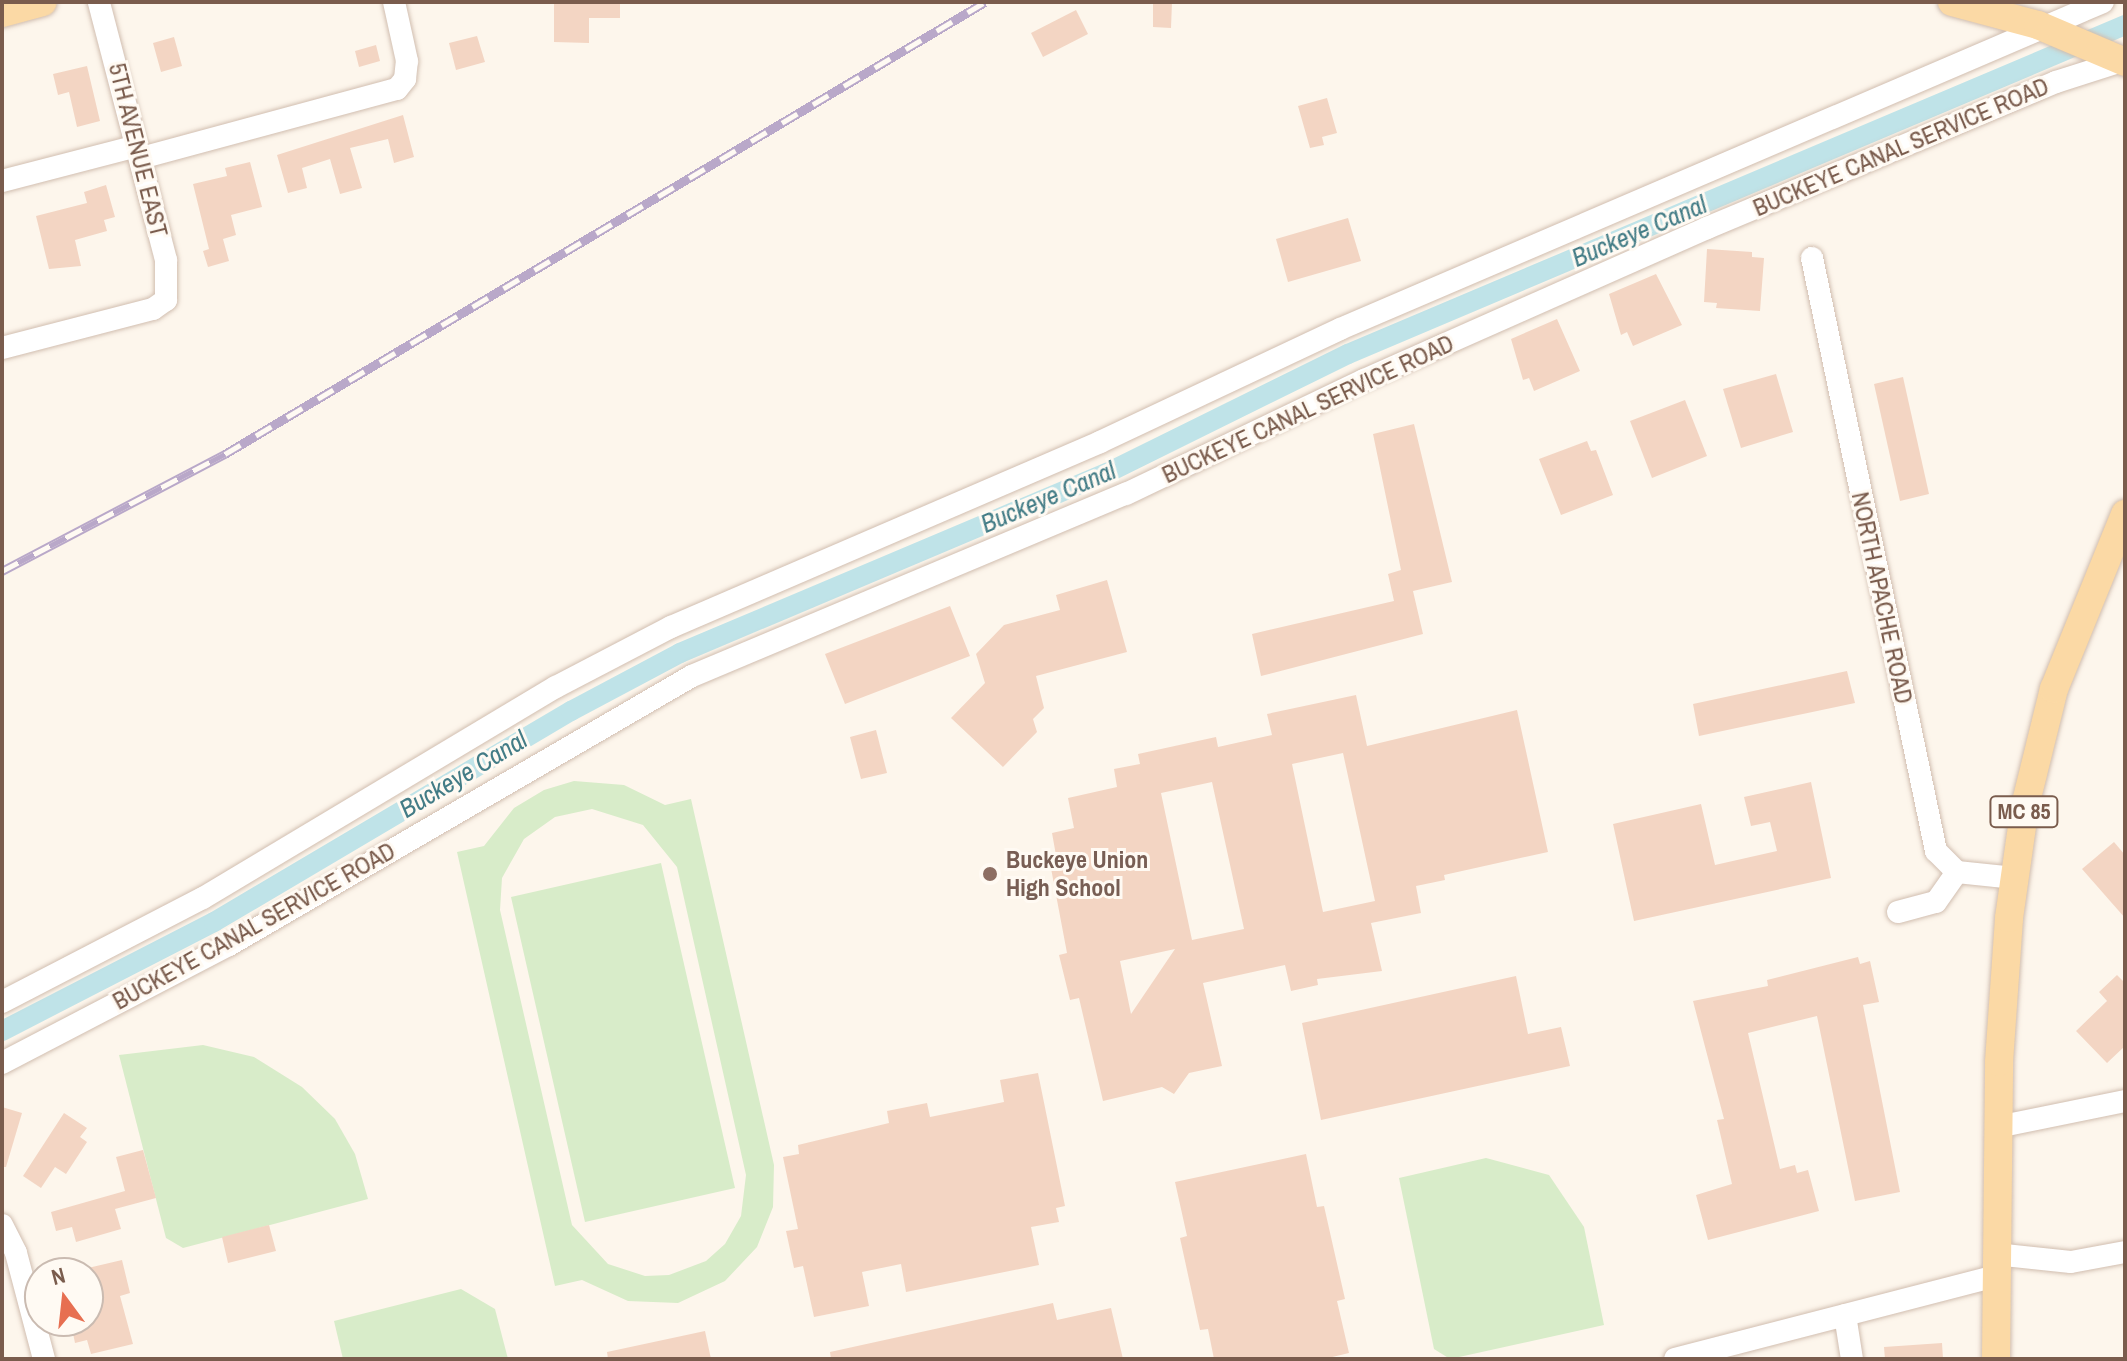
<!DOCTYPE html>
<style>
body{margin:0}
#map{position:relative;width:2127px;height:1361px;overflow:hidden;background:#fdf6ec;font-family:"Archivo Narrow",sans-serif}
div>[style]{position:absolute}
.green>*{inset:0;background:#d8ecc9}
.canal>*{height:20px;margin:-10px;padding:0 10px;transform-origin:10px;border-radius:10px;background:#bfe3e8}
.building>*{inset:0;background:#f3d5c3}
.roads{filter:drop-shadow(0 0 2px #d1beb0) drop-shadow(0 0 2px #d1beb0)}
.minor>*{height:22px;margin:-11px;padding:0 11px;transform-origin:11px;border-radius:11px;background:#fff}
.major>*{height:28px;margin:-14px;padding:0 14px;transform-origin:14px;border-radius:14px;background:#fbd9a5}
.rail>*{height:9px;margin-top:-4.5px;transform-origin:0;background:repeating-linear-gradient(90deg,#fffaf3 0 18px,#b9a8c9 0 36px);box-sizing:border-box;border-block:2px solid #b9a8c9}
.dots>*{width:22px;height:22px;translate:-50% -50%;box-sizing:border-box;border:4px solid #fffaf3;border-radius:50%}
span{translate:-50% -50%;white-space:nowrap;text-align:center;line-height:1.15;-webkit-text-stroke:6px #fffaf3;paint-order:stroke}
.shield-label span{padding:2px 6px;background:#fffaf3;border:2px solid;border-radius:6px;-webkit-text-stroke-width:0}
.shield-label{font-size:22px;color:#7a5c4d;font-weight:700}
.street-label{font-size:24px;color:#7a5c4d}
.education-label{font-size:24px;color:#785e54;font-weight:700}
.left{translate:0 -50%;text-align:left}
.water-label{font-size:26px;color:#437c86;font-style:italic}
.frame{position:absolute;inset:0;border:4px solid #7a5c4d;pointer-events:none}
.north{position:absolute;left:24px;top:1257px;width:80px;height:80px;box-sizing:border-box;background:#fffaf3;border:2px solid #cabbb1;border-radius:50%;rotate:345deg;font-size:22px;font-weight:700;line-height:32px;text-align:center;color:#7a5c4d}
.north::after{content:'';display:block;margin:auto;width:28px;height:36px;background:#e76f51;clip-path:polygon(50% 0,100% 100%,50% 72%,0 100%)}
</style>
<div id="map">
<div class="green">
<i style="clip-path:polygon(evenodd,574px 781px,624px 785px,665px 805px,691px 799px,774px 1165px,773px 1207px,757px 1247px,725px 1281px,678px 1303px,628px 1301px,582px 1280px,555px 1286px,457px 852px,484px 846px,514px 808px,544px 790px,574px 781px,592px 809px,643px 825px,677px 867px,746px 1175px,741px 1216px,725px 1244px,706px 1261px,669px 1275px,645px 1276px,608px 1264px,572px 1225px,500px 910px,502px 878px,524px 839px,555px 817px,592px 809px)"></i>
<i style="clip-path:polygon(661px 863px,735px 1188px,585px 1222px,511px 897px)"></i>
<i style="clip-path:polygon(203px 1045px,254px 1057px,302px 1087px,335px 1119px,355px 1154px,368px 1199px,183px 1248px,166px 1238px,119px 1055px)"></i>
<i style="clip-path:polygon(1486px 1158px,1549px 1175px,1584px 1227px,1604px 1325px,1450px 1359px,1434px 1349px,1399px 1178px)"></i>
<i style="clip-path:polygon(461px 1289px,495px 1309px,508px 1359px,343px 1359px,334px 1321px)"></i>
</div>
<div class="canal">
<i style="left:2px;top:1031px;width:238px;rotate:-27.2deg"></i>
<i style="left:214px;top:922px;width:415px;rotate:-30.6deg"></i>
<i style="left:571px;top:711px;width:123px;rotate:-28deg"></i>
<i style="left:680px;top:653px;width:470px;rotate:-22.9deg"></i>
<i style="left:1113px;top:470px;width:262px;rotate:-26.3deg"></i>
<i style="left:1348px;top:354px;width:844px;rotate:-22.95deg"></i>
</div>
<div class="building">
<i style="clip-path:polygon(554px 2px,620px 2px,620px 18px,589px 18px,589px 43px,554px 42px)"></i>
<i style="clip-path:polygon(1153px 2px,1172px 2px,1171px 28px,1153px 27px)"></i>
<i style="clip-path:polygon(1076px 10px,1088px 34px,1043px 57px,1031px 33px)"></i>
<i style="clip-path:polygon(477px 36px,485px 62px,456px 70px,449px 43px)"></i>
<i style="clip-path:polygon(174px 37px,182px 66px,161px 72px,153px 43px)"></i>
<i style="clip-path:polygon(376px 45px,380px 61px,359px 67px,355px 51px)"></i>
<i style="clip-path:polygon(87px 66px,100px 121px,77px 127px,69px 92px,58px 95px,53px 74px)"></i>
<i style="clip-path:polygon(1327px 98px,1337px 133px,1322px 137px,1324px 145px,1310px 148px,1298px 106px)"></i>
<i style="clip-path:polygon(403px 115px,414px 157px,394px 163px,388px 139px,350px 148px,362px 188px,340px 194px,330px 159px,302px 168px,307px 188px,288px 193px,277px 155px)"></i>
<i style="clip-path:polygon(250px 162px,262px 207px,231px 215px,236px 235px,223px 239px,229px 261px,208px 267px,203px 251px,209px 249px,193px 184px,227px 176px,225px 168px)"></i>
<i style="clip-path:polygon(106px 185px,115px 217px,104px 220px,107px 231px,75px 240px,81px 266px,49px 269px,36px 216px,87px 203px,84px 192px)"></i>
<i style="clip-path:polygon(1348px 218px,1361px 261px,1288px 282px,1276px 239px)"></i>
<i style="clip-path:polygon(1707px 249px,1752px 252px,1752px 257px,1764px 258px,1760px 311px,1716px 308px,1717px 303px,1704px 302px)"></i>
<i style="clip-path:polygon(1656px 274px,1682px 325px,1633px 346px,1627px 332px,1621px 335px,1609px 294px)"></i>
<i style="clip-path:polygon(1557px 319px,1580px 371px,1534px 391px,1529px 378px,1523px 380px,1511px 339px)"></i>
<i style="clip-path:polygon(1776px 374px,1793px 432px,1741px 448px,1723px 389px)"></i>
<i style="clip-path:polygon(1903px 377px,1929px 494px,1900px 501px,1874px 384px)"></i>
<i style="clip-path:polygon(1685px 400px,1707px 456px,1652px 478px,1630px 421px)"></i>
<i style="clip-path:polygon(1414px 424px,1452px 582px,1413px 591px,1423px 634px,1261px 676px,1252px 634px,1394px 601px,1388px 574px,1401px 570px,1373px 434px)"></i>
<i style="clip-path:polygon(1587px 441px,1591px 451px,1596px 450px,1613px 495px,1561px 515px,1539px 459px)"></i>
<i style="clip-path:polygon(1107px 580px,1127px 652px,1036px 676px,1044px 708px,1033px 719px,1037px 732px,1003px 767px,951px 718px,985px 683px,976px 654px,1004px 625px,1060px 610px,1056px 595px)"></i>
<i style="clip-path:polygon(950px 606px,970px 656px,845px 704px,825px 654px)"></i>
<i style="clip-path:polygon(1847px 671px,1855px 703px,1699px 736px,1693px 704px)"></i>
<i style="clip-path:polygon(evenodd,1356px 695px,1367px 746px,1517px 710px,1548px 852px,1444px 875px,1445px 880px,1416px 886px,1421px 913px,1371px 923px,1382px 971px,1317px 979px,1318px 985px,1291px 991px,1285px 965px,1203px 983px,1222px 1066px,1189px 1073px,1174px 1094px,1162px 1087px,1103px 1101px,1079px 998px,1070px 1000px,1059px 955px,1067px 953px,1050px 863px,1057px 861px,1052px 833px,1074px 828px,1068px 798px,1117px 787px,1114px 769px,1140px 764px,1138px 754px,1216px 737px,1218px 747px,1272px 735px,1267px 714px,1356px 695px,1343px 753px,1375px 901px,1323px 912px,1292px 764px,1343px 753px,1356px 695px,1212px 782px,1244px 929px,1192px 940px,1161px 793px,1212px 782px,1356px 695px,1175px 949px,1131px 1014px,1120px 961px,1175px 949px)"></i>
<i style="clip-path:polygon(876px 730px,887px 773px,861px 779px,850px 737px)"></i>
<i style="clip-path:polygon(1811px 782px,1831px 878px,1634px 921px,1613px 824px,1701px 804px,1715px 865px,1777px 851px,1770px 822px,1751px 826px,1744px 797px)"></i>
<i style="clip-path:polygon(2114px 842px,2125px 855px,2125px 918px,2082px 869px)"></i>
<i style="clip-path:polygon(1858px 957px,1860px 964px,1870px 961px,1879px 1002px,1863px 1005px,1900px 1192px,1855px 1201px,1817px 1016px,1748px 1033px,1780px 1169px,1795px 1165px,1797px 1173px,1808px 1170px,1819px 1211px,1708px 1240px,1696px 1195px,1732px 1184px,1717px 1120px,1724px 1119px,1693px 1001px,1768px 986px,1767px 980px)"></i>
<i style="clip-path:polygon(2117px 975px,2125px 983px,2125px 1046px,2107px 1063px,2076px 1031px,2107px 1001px,2099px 992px)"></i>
<i style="clip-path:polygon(1516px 976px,1528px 1034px,1561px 1027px,1570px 1066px,1321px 1120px,1302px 1023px)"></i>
<i style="clip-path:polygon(1038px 1073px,1065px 1206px,1056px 1208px,1059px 1222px,1031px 1227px,1039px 1265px,906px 1292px,901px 1264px,862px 1272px,869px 1306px,814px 1317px,803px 1266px,794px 1268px,786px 1231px,798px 1229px,783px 1157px,799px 1154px,798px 1145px,889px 1123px,887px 1111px,927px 1103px,930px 1117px,1004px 1102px,1000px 1080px)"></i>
<i style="clip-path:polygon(2px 1107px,22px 1113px,6px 1167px,2px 1167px)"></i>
<i style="clip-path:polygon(64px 1113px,87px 1128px,80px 1137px,87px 1142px,66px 1174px,55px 1167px,41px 1188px,23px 1176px)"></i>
<i style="clip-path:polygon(143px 1150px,156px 1198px,115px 1209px,121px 1229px,76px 1242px,72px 1227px,56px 1231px,51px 1212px,125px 1191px,116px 1157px)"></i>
<i style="clip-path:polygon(1306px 1154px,1317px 1207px,1324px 1206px,1345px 1299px,1337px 1301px,1349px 1353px,1324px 1359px,1214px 1359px,1208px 1329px,1200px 1330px,1180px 1238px,1187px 1236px,1175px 1182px)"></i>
<i style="clip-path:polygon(269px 1225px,276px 1251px,228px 1263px,222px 1237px)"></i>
<i style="clip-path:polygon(122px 1260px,130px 1293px,120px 1296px,133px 1344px,91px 1354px,87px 1340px,75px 1343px,71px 1324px,88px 1321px,88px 1268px)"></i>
<i style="clip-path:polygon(1053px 1303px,1057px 1320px,1111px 1308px,1123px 1359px,831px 1359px,830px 1352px)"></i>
<i style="clip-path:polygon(705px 1331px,711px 1359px,608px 1359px,607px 1352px)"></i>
<i style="clip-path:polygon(1942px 1343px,1943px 1359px,1885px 1359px,1884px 1347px)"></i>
</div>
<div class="roads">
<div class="minor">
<i style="left:141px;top:158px;width:265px;rotate:-15.1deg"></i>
<i style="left:397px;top:89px;width:13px;rotate:-51deg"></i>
<i style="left:405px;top:79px;width:18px;rotate:-84deg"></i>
<i style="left:407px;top:61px;width:60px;rotate:-102.4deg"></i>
<i style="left:2px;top:181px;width:139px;rotate:-14.5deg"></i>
<i style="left:1812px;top:258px;width:606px;rotate:78.19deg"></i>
<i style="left:1936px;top:851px;width:30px;rotate:45deg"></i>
<i style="left:1957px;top:872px;width:58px;rotate:5.9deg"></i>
<i style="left:2px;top:348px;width:156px;rotate:-14.5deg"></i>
<i style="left:153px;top:309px;width:16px;rotate:-35deg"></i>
<i style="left:166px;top:300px;width:40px;rotate:-90deg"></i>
<i style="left:166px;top:260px;width:267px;rotate:-104.6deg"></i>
<i style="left:1898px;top:912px;width:39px;rotate:-15deg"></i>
<i style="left:1936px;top:902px;width:37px;rotate:-55deg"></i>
<i style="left:2px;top:1002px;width:226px;rotate:-27.4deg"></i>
<i style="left:203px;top:898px;width:411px;rotate:-30.9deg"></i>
<i style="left:556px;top:687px;width:130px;rotate:-27.6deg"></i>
<i style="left:671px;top:627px;width:467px;rotate:-23.3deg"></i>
<i style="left:1100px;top:442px;width:265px;rotate:-25.2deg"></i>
<i style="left:1340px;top:329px;width:830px;rotate:-23.2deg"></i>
<i style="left:2px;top:1063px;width:256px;rotate:-27.5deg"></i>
<i style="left:229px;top:945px;width:535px;rotate:-30.16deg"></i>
<i style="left:692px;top:676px;width:471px;rotate:-22.8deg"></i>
<i style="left:1126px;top:494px;width:264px;rotate:-25.6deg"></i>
<i style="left:1364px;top:380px;width:375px;rotate:-23.9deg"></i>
<i style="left:1707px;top:228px;width:378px;rotate:-22.7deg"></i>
<i style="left:2056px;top:82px;width:72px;rotate:-17.7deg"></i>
<i style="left:1997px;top:1127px;width:131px;rotate:-11.5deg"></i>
<i style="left:2px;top:1225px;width:31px;rotate:63deg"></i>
<i style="left:16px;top:1253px;width:110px;rotate:75.2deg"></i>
<i style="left:1995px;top:1254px;width:76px;rotate:6deg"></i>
<i style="left:2071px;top:1262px;width:55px;rotate:-10.5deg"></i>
<i style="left:1845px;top:1315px;width:45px;rotate:81deg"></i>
<i style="left:1675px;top:1359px;width:331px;rotate:-14.5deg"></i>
</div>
<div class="major">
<i style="left:1952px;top:2px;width:89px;rotate:15deg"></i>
<i style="left:2038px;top:25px;width:95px;rotate:23deg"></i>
<i style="left:2px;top:13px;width:42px;rotate:-15deg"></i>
<i style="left:1996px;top:1359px;width:297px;rotate:-89.4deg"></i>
<i style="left:1999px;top:1062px;width:144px;rotate:-86deg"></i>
<i style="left:2009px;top:918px;width:113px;rotate:-81.9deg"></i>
<i style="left:2025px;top:806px;width:121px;rotate:-76.1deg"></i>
<i style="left:2054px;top:689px;width:189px;rotate:-67.9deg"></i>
</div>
</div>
<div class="rail">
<i style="left:2px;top:571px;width:252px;rotate:-27.7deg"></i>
<i style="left:225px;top:454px;width:884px;rotate:-30.74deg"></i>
</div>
<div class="dots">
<i style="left:990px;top:874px;background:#8d6e63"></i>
</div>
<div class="shield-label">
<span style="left:2024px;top:812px">MC 85</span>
</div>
<div class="street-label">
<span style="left:1901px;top:147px;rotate:-23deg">BUCKEYE CANAL SERVICE ROAD</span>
<span style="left:138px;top:150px;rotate:76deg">5TH AVENUE EAST</span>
<span style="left:1308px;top:409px;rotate:-25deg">BUCKEYE CANAL SERVICE ROAD</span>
<span style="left:1882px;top:598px;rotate:78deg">NORTH APACHE ROAD</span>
<span style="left:254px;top:926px;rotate:-29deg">BUCKEYE CANAL SERVICE ROAD</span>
</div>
<div class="education-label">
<span class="left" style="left:1006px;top:874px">Buckeye Union<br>High School</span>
</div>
<div class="water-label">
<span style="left:1639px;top:231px;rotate:-23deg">Buckeye Canal</span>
<span style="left:1048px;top:497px;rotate:-23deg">Buckeye Canal</span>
<span style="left:463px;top:774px;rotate:-31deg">Buckeye Canal</span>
</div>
<div class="frame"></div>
<div class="north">N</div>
</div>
